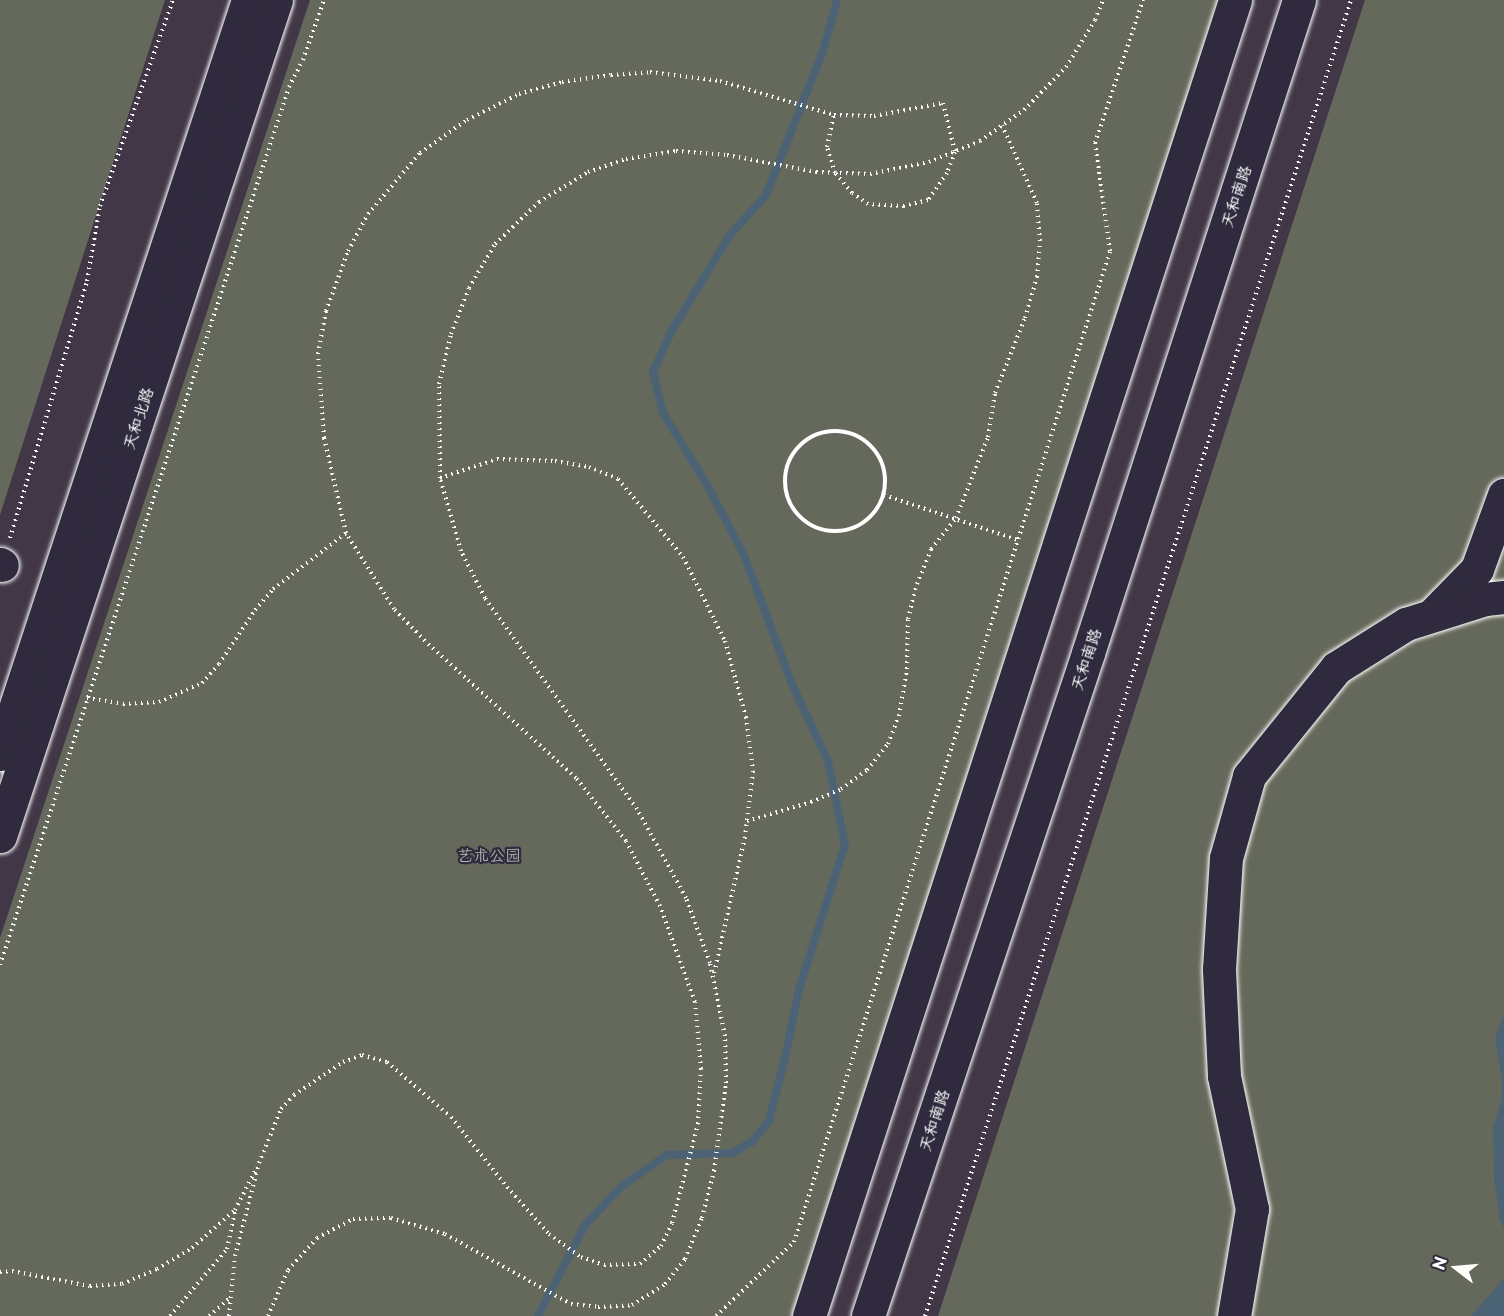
<!DOCTYPE html>
<meta charset="utf-8">
<style>
body{margin:0}
#map{position:relative;width:1504px;height:1316px;overflow:hidden;background:#413747;font-family:"Playpen Sans","LXGW WenKai TC",sans-serif}
div>[style]{position:absolute}
.green>*{inset:0;background:#65695b}
.water>*{inset:0;background:#4b6375}
.stream>*{height:8px;margin:-4px;padding:0 4px;transform-origin:4px;border-radius:4px;background:#4b6375}
.path>*{height:4px;margin-top:-2px;transform-origin:0;background:repeating-linear-gradient(90deg,#fff 0 1.5px,transparent 0 6px)}
.path>.ring{margin:-2px;padding:0;box-sizing:content-box;background:none;border:4px solid #fff;border-radius:50%}
.roads{filter:drop-shadow(0 0 2px #fff) drop-shadow(0 0 2px #fff)}
.minor>*{height:33px;margin:-16.5px;padding:0 16.5px;transform-origin:16.5px;border-radius:16.5px;background:#2f2a3d}
span{translate:-50% -50%;white-space:nowrap;text-align:center;line-height:1.15;-webkit-text-stroke:4.5px #2f2a3d;paint-order:stroke}
.street-label{font-size:16px;color:#fff}
.park-label{font-size:16px;color:#b2b4ad}
.north{position:absolute;left:1426px;top:1238px;width:60px;height:60px;-webkit-text-stroke:4px #2f2a3d;paint-order:stroke;rotate:286deg;font-size:16px;font-weight:700;line-height:24px;text-align:center;color:#fff}
.north::after{content:'';display:block;margin:auto;width:21px;height:27px;background:#fff;clip-path:polygon(50% 0,100% 100%,50% 72%,0 100%)}
</style>
<div id="map">
<div class="green">
<i style="clip-path:polygon(0 0,165px 0,0 515px)"></i>
<i style="clip-path:polygon(310px 0,1226px 0,800px 1316px,0 1316px,0 938px)"></i>
<i style="clip-path:polygon(1365px 0,1504px 0,1504px 1316px,938px 1316px)"></i>
</div>
<div class="water">
<i style="clip-path:polygon(1504px 1014px,1504px 1228px,1500px 1220px,1494px 1178px,1493px 1128px,1502px 1098px,1502px 1079px,1495px 1039px)"></i>
<i style="clip-path:polygon(1504px 1278px,1504px 1316px,1471px 1316px,1472px 1315px)"></i>
</div>
<div class="stream">
<i style="left:538px;top:1316px;width:102px;rotate:-62.7deg"></i>
<i style="left:585px;top:1225px;width:54px;rotate:-46.5deg"></i>
<i style="left:622px;top:1186px;width:55px;rotate:-34.6deg"></i>
<i style="left:667px;top:1155px;width:65px;rotate:-1.8deg"></i>
<i style="left:732px;top:1153px;width:23px;rotate:-29deg"></i>
<i style="left:752px;top:1142px;width:27px;rotate:-51deg"></i>
<i style="left:769px;top:1121px;width:65px;rotate:-75.7deg"></i>
<i style="left:785px;top:1058px;width:70px;rotate:-78.5deg"></i>
<i style="left:799px;top:989px;width:151px;rotate:-72.3deg"></i>
<i style="left:845px;top:845px;width:86px;rotate:-101.4deg"></i>
<i style="left:828px;top:761px;width:85px;rotate:-115.1deg"></i>
<i style="left:792px;top:684px;width:138px;rotate:-110.4deg"></i>
<i style="left:744px;top:555px;width:81px;rotate:-117.8deg"></i>
<i style="left:706px;top:483px;width:82px;rotate:-121.6deg"></i>
<i style="left:663px;top:413px;width:42px;rotate:-103.7deg"></i>
<i style="left:653px;top:372px;width:46px;rotate:-65.7deg"></i>
<i style="left:672px;top:330px;width:111px;rotate:-58.6deg"></i>
<i style="left:730px;top:235px;width:54px;rotate:-48deg"></i>
<i style="left:766px;top:195px;width:155px;rotate:-68.4deg"></i>
<i style="left:823px;top:51px;width:53px;rotate:-74.6deg"></i>
</div>
<div class="path">
<i class="ring" style="left:785px;top:431px;width:96px;height:96px"></i>
<i style="left:440px;top:478px;width:60px;rotate:-18.4deg"></i>
<i style="left:497px;top:459px;width:58px;rotate:2deg"></i>
<i style="left:555px;top:461px;width:35px;rotate:10deg"></i>
<i style="left:589px;top:467px;width:31px;rotate:22deg"></i>
<i style="left:618px;top:479px;width:102px;rotate:50.2deg"></i>
<i style="left:683px;top:557px;width:94px;rotate:63.4deg"></i>
<i style="left:725px;top:641px;width:79px;rotate:74.6deg"></i>
<i style="left:746px;top:717px;width:54px;rotate:82.6deg"></i>
<i style="left:753px;top:771px;width:66px;rotate:96.9deg"></i>
<i style="left:745px;top:837px;width:140px;rotate:102.8deg"></i>
<i style="left:884px;top:495px;width:141px;rotate:18.6deg"></i>
<i style="left:10px;top:538px;width:268px;rotate:-73.3deg"></i>
<i style="left:87px;top:281px;width:76px;rotate:-80.2deg"></i>
<i style="left:100px;top:206px;width:219px;rotate:-70.5deg"></i>
<i style="left:87px;top:698px;width:36px;rotate:9deg"></i>
<i style="left:123px;top:704px;width:36px;rotate:-3deg"></i>
<i style="left:159px;top:702px;width:47px;rotate:-23.8deg"></i>
<i style="left:202px;top:683px;width:25px;rotate:-48deg"></i>
<i style="left:219px;top:664px;width:65px;rotate:-56.3deg"></i>
<i style="left:255px;top:610px;width:28px;rotate:-49deg"></i>
<i style="left:273px;top:589px;width:92px;rotate:-37.5deg"></i>
<i style="left:747px;top:821px;width:67px;rotate:-16.5deg"></i>
<i style="left:811px;top:802px;width:33px;rotate:-23deg"></i>
<i style="left:841px;top:789px;width:32px;rotate:-36deg"></i>
<i style="left:867px;top:770px;width:33px;rotate:-51deg"></i>
<i style="left:888px;top:744px;width:30px;rotate:-69deg"></i>
<i style="left:899px;top:716px;width:48px;rotate:-80.3deg"></i>
<i style="left:907px;top:669px;width:50px;rotate:-88.9deg"></i>
<i style="left:908px;top:619px;width:36px;rotate:-76deg"></i>
<i style="left:917px;top:584px;width:38px;rotate:-68deg"></i>
<i style="left:931px;top:549px;width:40px;rotate:-51deg"></i>
<i style="left:956px;top:518px;width:87px;rotate:-68.4deg"></i>
<i style="left:988px;top:437px;width:45px;rotate:-81deg"></i>
<i style="left:995px;top:393px;width:81px;rotate:-68.2deg"></i>
<i style="left:1025px;top:318px;width:43px;rotate:-73.7deg"></i>
<i style="left:1037px;top:277px;width:36px;rotate:-85deg"></i>
<i style="left:1040px;top:241px;width:38px;rotate:-95deg"></i>
<i style="left:1037px;top:203px;width:85px;rotate:-114.2deg"></i>
<i style="left:0;top:965px;width:924px;rotate:-71.78deg"></i>
<i style="left:289px;top:87px;width:30px;rotate:-63deg"></i>
<i style="left:303px;top:60px;width:64px;rotate:-70.7deg"></i>
<i style="left:0;top:1272px;width:12px;rotate:-5deg"></i>
<i style="left:12px;top:1271px;width:79px;rotate:10.9deg"></i>
<i style="left:90px;top:1286px;width:32px;rotate:-4deg"></i>
<i style="left:122px;top:1284px;width:38px;rotate:-23deg"></i>
<i style="left:157px;top:1269px;width:41px;rotate:-31deg"></i>
<i style="left:192px;top:1248px;width:57px;rotate:-41.5deg"></i>
<i style="left:235px;top:1210px;width:46px;rotate:-62.9deg"></i>
<i style="left:170px;top:1316px;width:88px;rotate:-49.6deg"></i>
<i style="left:227px;top:1249px;width:40px;rotate:-78deg"></i>
<i style="left:209px;top:1316px;width:29px;rotate:-41deg"></i>
<i style="left:229px;top:1316px;width:60px;rotate:-84.3deg"></i>
<i style="left:235px;top:1256px;width:96px;rotate:-75.5deg"></i>
<i style="left:259px;top:1163px;width:58px;rotate:-67.8deg"></i>
<i style="left:281px;top:1109px;width:19px;rotate:-47deg"></i>
<i style="left:294px;top:1095px;width:59px;rotate:-34deg"></i>
<i style="left:343px;top:1062px;width:20px;rotate:-20deg"></i>
<i style="left:362px;top:1055px;width:26px;rotate:16deg"></i>
<i style="left:387px;top:1062px;width:84px;rotate:40.7deg"></i>
<i style="left:451px;top:1117px;width:90px;rotate:51.3deg"></i>
<i style="left:507px;top:1187px;width:63px;rotate:48.2deg"></i>
<i style="left:549px;top:1234px;width:39px;rotate:36deg"></i>
<i style="left:581px;top:1257px;width:24px;rotate:19deg"></i>
<i style="left:604px;top:1265px;width:36px;rotate:-2deg"></i>
<i style="left:640px;top:1264px;width:28px;rotate:-41deg"></i>
<i style="left:661px;top:1246px;width:25px;rotate:-64deg"></i>
<i style="left:672px;top:1223px;width:102px;rotate:-75.3deg"></i>
<i style="left:698px;top:1124px;width:55px;rotate:-86.9deg"></i>
<i style="left:701px;top:1069px;width:67px;rotate:-95.1deg"></i>
<i style="left:695px;top:1002px;width:102px;rotate:-110deg"></i>
<i style="left:660px;top:906px;width:73px;rotate:-117.6deg"></i>
<i style="left:626px;top:841px;width:80px;rotate:-128.4deg"></i>
<i style="left:576px;top:778px;width:204px;rotate:-137.8deg"></i>
<i style="left:425px;top:641px;width:45px;rotate:-134.1deg"></i>
<i style="left:394px;top:609px;width:90px;rotate:-122.3deg"></i>
<i style="left:346px;top:533px;width:98px;rotate:-103deg"></i>
<i style="left:324px;top:438px;width:84px;rotate:-94.1deg"></i>
<i style="left:318px;top:354px;width:44px;rotate:-79.5deg"></i>
<i style="left:326px;top:311px;width:64px;rotate:-69.9deg"></i>
<i style="left:348px;top:251px;width:42px;rotate:-61.6deg"></i>
<i style="left:368px;top:214px;width:80px;rotate:-49.6deg"></i>
<i style="left:420px;top:153px;width:57px;rotate:-35.1deg"></i>
<i style="left:467px;top:120px;width:58px;rotate:-26.6deg"></i>
<i style="left:519px;top:94px;width:45px;rotate:-15.6deg"></i>
<i style="left:562px;top:82px;width:49px;rotate:-8.1deg"></i>
<i style="left:611px;top:75px;width:39px;rotate:-4deg"></i>
<i style="left:650px;top:72px;width:71px;rotate:7.3deg"></i>
<i style="left:720px;top:81px;width:119px;rotate:16.6deg"></i>
<i style="left:834px;top:115px;width:40px;rotate:1.4deg"></i>
<i style="left:874px;top:116px;width:70px;rotate:-10.7deg"></i>
<i style="left:943px;top:103px;width:50px;rotate:76.2deg"></i>
<i style="left:955px;top:152px;width:22px;rotate:111deg"></i>
<i style="left:947px;top:173px;width:33px;rotate:125deg"></i>
<i style="left:928px;top:200px;width:25px;rotate:166deg"></i>
<i style="left:904px;top:206px;width:36px;rotate:-177deg"></i>
<i style="left:868px;top:204px;width:19px;rotate:-145deg"></i>
<i style="left:852px;top:193px;width:26px;rotate:-130deg"></i>
<i style="left:835px;top:173px;width:27px;rotate:-107deg"></i>
<i style="left:827px;top:147px;width:33px;rotate:-78deg"></i>
<i style="left:268px;top:1316px;width:50px;rotate:-66.5deg"></i>
<i style="left:288px;top:1270px;width:43px;rotate:-47.8deg"></i>
<i style="left:317px;top:1238px;width:41px;rotate:-27.8deg"></i>
<i style="left:353px;top:1219px;width:38px;rotate:-2deg"></i>
<i style="left:391px;top:1218px;width:56px;rotate:16.5deg"></i>
<i style="left:445px;top:1234px;width:144px;rotate:29.1deg"></i>
<i style="left:571px;top:1304px;width:27px;rotate:6deg"></i>
<i style="left:598px;top:1307px;width:34px;rotate:-3deg"></i>
<i style="left:632px;top:1305px;width:39px;rotate:-32deg"></i>
<i style="left:665px;top:1284px;width:32px;rotate:-51deg"></i>
<i style="left:685px;top:1259px;width:44px;rotate:-67.5deg"></i>
<i style="left:702px;top:1218px;width:49px;rotate:-75.7deg"></i>
<i style="left:714px;top:1171px;width:89px;rotate:-82.2deg"></i>
<i style="left:726px;top:1083px;width:47px;rotate:-91.2deg"></i>
<i style="left:725px;top:1036px;width:75px;rotate:-101.6deg"></i>
<i style="left:710px;top:963px;width:69px;rotate:-110.3deg"></i>
<i style="left:686px;top:898px;width:102px;rotate:-118.8deg"></i>
<i style="left:637px;top:809px;width:260px;rotate:-125.8deg"></i>
<i style="left:485px;top:598px;width:53px;rotate:-117.1deg"></i>
<i style="left:461px;top:551px;width:76px;rotate:-106deg"></i>
<i style="left:440px;top:478px;width:94px;rotate:-90.6deg"></i>
<i style="left:439px;top:384px;width:51px;rotate:-76.5deg"></i>
<i style="left:451px;top:334px;width:49px;rotate:-68.6deg"></i>
<i style="left:469px;top:288px;width:51px;rotate:-59.4deg"></i>
<i style="left:495px;top:244px;width:61px;rotate:-43.7deg"></i>
<i style="left:539px;top:202px;width:57px;rotate:-31.5deg"></i>
<i style="left:588px;top:172px;width:40px;rotate:-18.9deg"></i>
<i style="left:626px;top:159px;width:51px;rotate:-9.1deg"></i>
<i style="left:676px;top:151px;width:51px;rotate:4.5deg"></i>
<i style="left:727px;top:155px;width:91px;rotate:10.8deg"></i>
<i style="left:816px;top:172px;width:54px;rotate:2.1deg"></i>
<i style="left:870px;top:174px;width:60px;rotate:-11.5deg"></i>
<i style="left:929px;top:162px;width:55px;rotate:-22.4deg"></i>
<i style="left:980px;top:141px;width:54px;rotate:-35.2deg"></i>
<i style="left:1024px;top:110px;width:60px;rotate:-45.7deg"></i>
<i style="left:1066px;top:67px;width:55px;rotate:-58.3deg"></i>
<i style="left:1095px;top:20px;width:22px;rotate:-68deg"></i>
<i style="left:716px;top:1316px;width:108px;rotate:-43.5deg"></i>
<i style="left:794px;top:1242px;width:1040px;rotate:-72.31deg"></i>
<i style="left:1110px;top:251px;width:109px;rotate:-97.9deg"></i>
<i style="left:1095px;top:143px;width:151px;rotate:-71.4deg"></i>
<i style="left:925px;top:1316px;width:1383px;rotate:-72.06deg"></i>
</div>
<div class="roads">
<div class="minor">
<i style="left:0;top:564px;width:2px;rotate:27deg"></i>
<i style="left:1433px;top:614px;width:63px;rotate:-45.6deg"></i>
<i style="left:1477px;top:569px;width:79px;rotate:-70deg"></i>
<i style="left:0;top:754px;width:794px;rotate:-71.79deg"></i>
<i style="left:0;top:836px;width:880px;rotate:-71.73deg"></i>
<i style="left:809px;top:1316px;width:1383px;rotate:-72.06deg"></i>
<i style="left:868px;top:1316px;width:699px;rotate:-71.64deg"></i>
<i style="left:1088px;top:653px;width:686px;rotate:-72.09deg"></i>
<i style="left:1234px;top:1316px;width:109px;rotate:-80.5deg"></i>
<i style="left:1252px;top:1209px;width:136px;rotate:-101.9deg"></i>
<i style="left:1224px;top:1076px;width:107px;rotate:-92.7deg"></i>
<i style="left:1219px;top:969px;width:111px;rotate:-86.4deg"></i>
<i style="left:1226px;top:858px;width:85px;rotate:-74.3deg"></i>
<i style="left:1249px;top:776px;width:139px;rotate:-51.1deg"></i>
<i style="left:1336px;top:668px;width:83px;rotate:-32.2deg"></i>
<i style="left:1406px;top:624px;width:83px;rotate:-17.6deg"></i>
<i style="left:1485px;top:599px;width:19px;rotate:-6deg"></i>
</div>
</div>
<div class="street-label">
<span style="left:1235px;top:196px;rotate:-72deg">天和南路</span>
<span style="left:137px;top:418px;rotate:-72deg">天和北路</span>
<span style="left:1085px;top:659px;rotate:-72deg">天和南路</span>
<span style="left:933px;top:1120px;rotate:-72deg">天和南路</span>
</div>
<div class="park-label">
<span style="left:489px;top:854px">艺术公园</span>
</div>
<div class="north">N</div>
</div>
